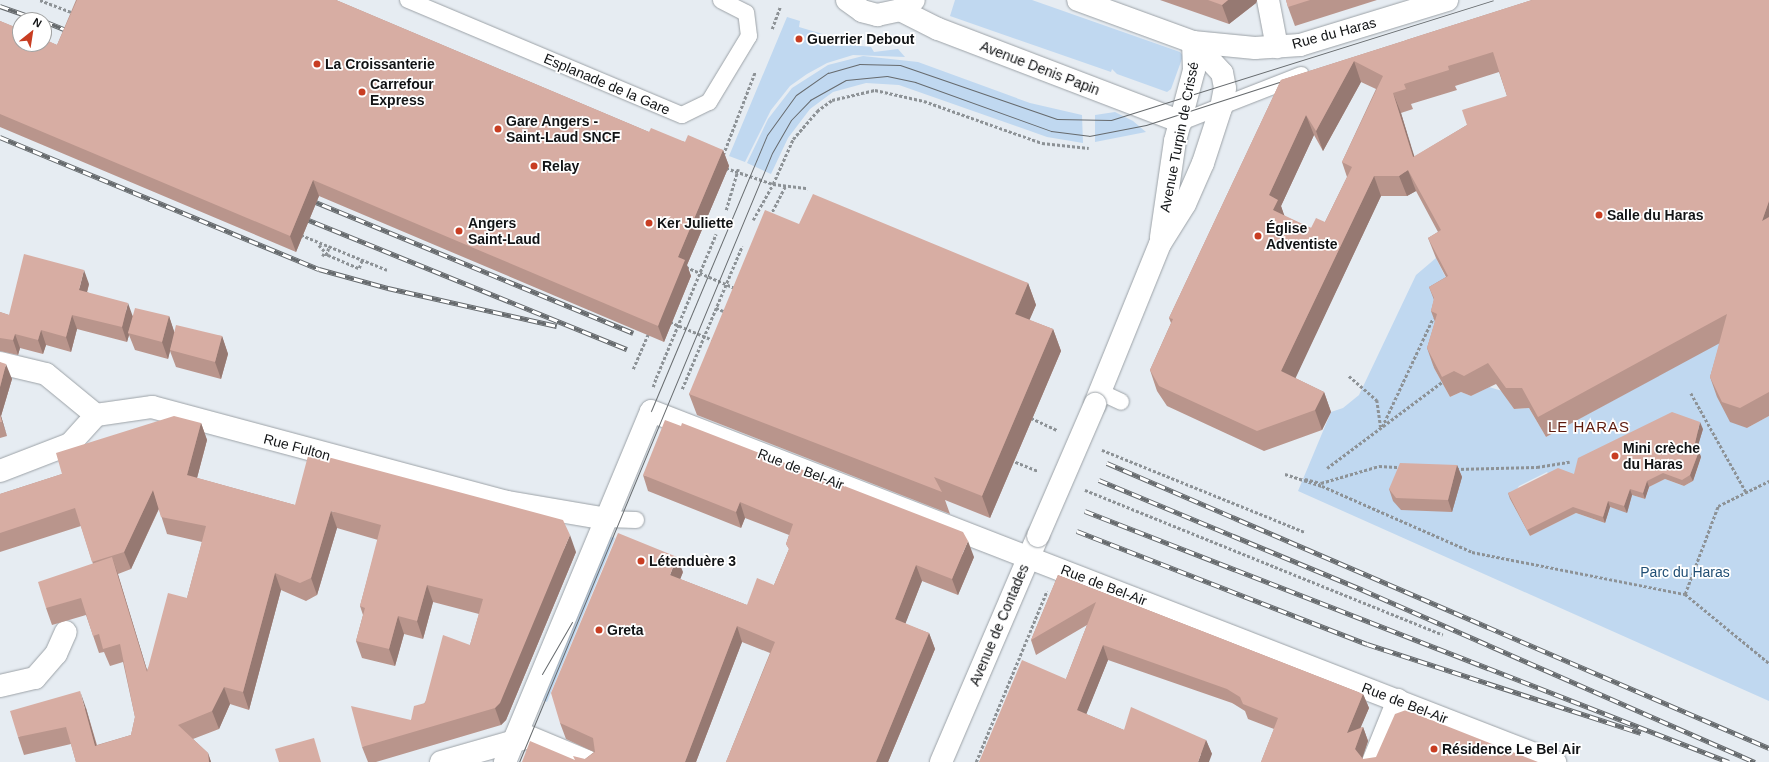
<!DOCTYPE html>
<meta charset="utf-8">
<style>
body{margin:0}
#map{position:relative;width:1769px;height:762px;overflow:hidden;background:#e6ecf2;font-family:Helvetica,sans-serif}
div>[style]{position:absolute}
.green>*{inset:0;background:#c0d8f0}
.path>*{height:2.5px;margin-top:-1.25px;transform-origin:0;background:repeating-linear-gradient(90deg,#8d9296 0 3px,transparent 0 5px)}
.roads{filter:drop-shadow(0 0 1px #9ca2a7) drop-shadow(0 0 1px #9ca2a7)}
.lane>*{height:16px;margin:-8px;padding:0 8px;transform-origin:8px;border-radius:8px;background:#fff}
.street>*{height:22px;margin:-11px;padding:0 11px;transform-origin:11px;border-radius:11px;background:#fff}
.secondary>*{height:22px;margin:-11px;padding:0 11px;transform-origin:11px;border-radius:11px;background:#fff}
.tram>*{height:1px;margin:-0.5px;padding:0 0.5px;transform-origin:0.5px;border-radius:0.5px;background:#666a6d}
.rail>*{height:4.5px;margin-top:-2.25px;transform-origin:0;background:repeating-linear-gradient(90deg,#fff 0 9px,#666a6d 0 18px);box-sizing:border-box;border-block:1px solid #666a6d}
.path-bridge>*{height:2.5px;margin-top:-1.25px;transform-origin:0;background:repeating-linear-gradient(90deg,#8d9296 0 3px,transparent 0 5px)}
.bridges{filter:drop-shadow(0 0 1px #9ca2a7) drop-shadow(0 0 1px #9ca2a7)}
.secondary-bridge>*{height:22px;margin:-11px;padding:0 11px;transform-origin:11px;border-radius:11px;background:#fff}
.wall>*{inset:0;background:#b9958c}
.shaded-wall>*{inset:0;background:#967972}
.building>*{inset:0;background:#d7ada3}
.dots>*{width:11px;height:11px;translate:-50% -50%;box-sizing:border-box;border:2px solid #fff;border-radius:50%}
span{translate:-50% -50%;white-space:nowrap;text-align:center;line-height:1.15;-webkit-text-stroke:3.5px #fff;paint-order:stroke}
.street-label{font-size:14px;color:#111315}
.poi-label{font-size:14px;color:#111315;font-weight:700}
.left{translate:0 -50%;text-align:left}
.park-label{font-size:14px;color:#214f75}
.neighbourhood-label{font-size:15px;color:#5e1b0e;letter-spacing:1px}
.north{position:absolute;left:12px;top:12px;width:40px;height:40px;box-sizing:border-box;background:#fff;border:1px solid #a0a1a1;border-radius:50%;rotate:30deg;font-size:11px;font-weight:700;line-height:16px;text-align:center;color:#111315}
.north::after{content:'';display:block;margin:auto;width:14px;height:18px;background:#c83d22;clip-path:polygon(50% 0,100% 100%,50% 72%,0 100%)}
</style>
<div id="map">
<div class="green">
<i style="clip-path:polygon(955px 0,1032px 0,1180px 52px,1183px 56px,1171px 89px,1167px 92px,1117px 74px,1112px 69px,1111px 72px,950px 16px)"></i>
<i style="clip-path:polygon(787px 17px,800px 21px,799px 27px,846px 41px,851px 45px,871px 47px,874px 52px,898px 49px,905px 57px,853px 55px,827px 63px,807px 74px,790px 86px,771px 110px,745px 162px,729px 156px)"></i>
<i style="clip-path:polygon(863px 56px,918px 62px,1030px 103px,1082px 115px,1083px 143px,1047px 137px,899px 85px,866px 83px,833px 92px,810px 109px,788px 138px,771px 174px,747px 163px,768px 119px,792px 88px,828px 65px)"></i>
<i style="clip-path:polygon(1115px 112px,1133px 121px,1146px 132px,1095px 142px,1095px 115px)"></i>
<i style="clip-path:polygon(evenodd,1436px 258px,1455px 296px,1441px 362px,1433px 366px,1450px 397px,1461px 392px,1471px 396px,1489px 387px,1509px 393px,1507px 399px,1514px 409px,1529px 408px,1546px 437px,1744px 329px,1747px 428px,1769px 416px,1769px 701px,1298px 491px,1331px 412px,1343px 408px,1359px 395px,1416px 275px,1436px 258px,1701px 457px,1693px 481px,1684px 486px,1665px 479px,1649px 487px,1645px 499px,1632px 495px,1627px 512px,1610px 507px,1605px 523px,1576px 513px,1530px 536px,1510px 499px,1519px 486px,1547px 472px,1552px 479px,1576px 480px,1701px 457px)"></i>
<i style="clip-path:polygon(607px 535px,615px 538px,547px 702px,539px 699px)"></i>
</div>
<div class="path">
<i style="left:40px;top:0;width:36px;rotate:21deg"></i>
<i style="left:772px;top:29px;width:23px;rotate:-70deg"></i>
<i style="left:723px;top:155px;width:89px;rotate:-68.9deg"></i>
<i style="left:726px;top:168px;width:50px;rotate:18.8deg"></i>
<i style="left:773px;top:184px;width:49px;rotate:-66deg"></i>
<i style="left:793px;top:139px;width:37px;rotate:-49deg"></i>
<i style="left:817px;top:111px;width:19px;rotate:-36deg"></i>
<i style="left:832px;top:100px;width:44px;rotate:-13.1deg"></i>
<i style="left:875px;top:90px;width:50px;rotate:12.7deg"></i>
<i style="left:924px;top:101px;width:125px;rotate:19.6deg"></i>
<i style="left:1042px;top:143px;width:47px;rotate:6.1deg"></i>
<i style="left:726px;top:210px;width:43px;rotate:-73.7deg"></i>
<i style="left:770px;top:216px;width:34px;rotate:-63deg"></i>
<i style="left:753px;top:220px;width:41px;rotate:-60.9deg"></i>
<i style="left:773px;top:184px;width:35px;rotate:7deg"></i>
<i style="left:301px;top:235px;width:93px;rotate:22.1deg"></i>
<i style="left:319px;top:245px;width:13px;rotate:48deg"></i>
<i style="left:328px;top:255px;width:34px;rotate:23deg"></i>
<i style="left:359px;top:268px;width:9px;rotate:-69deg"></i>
<i style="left:322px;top:254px;width:4px;rotate:27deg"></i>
<i style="left:326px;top:256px;width:10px;rotate:-73deg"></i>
<i style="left:686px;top:267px;width:53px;rotate:23.2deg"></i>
<i style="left:716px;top:308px;width:11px;rotate:22deg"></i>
<i style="left:670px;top:322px;width:47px;rotate:22.7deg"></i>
<i style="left:1349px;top:376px;width:37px;rotate:41deg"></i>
<i style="left:1377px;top:400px;width:27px;rotate:82deg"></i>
<i style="left:653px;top:387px;width:9px;rotate:-72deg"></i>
<i style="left:1691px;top:393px;width:113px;rotate:60.9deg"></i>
<i style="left:1031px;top:418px;width:29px;rotate:25deg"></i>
<i style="left:1382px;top:427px;width:120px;rotate:-64.9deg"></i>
<i style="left:1102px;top:450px;width:219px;rotate:22deg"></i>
<i style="left:1011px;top:460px;width:29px;rotate:22deg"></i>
<i style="left:1327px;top:468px;width:144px;rotate:-36.8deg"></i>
<i style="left:1456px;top:469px;width:81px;rotate:-1.4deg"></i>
<i style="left:1537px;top:467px;width:33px;rotate:-9deg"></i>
<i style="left:1285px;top:474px;width:39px;rotate:18deg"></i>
<i style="left:1322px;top:486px;width:164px;rotate:23.7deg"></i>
<i style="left:1472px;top:552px;width:217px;rotate:11.2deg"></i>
<i style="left:1685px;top:594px;width:109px;rotate:39.4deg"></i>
<i style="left:1305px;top:479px;width:16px;rotate:14deg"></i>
<i style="left:1321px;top:483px;width:60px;rotate:-16.3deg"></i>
<i style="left:1379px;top:466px;width:22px;rotate:3deg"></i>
<i style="left:1085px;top:490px;width:386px;rotate:22deg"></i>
<i style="left:1685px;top:594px;width:94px;rotate:-69.4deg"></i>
<i style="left:1718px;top:506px;width:57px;rotate:-26.1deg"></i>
<i style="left:976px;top:762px;width:185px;rotate:-67.5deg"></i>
</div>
<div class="roads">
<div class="lane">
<i style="left:408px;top:0;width:297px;rotate:22.8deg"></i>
<i style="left:682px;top:115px;width:30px;rotate:-26deg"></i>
<i style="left:709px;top:102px;width:77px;rotate:-58.8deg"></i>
<i style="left:749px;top:36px;width:23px;rotate:-97deg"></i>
<i style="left:746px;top:13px;width:28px;rotate:-153deg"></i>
<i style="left:1181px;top:122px;width:129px;rotate:-21.4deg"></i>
<i style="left:1100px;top:392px;width:23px;rotate:25deg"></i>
<i style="left:606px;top:519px;width:30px;rotate:2deg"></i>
</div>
<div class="street">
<i style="left:1268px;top:0;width:48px;rotate:79.2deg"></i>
<i style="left:0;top:363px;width:47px;rotate:13.4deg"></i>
<i style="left:46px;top:374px;width:65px;rotate:39.4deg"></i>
<i style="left:96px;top:415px;width:57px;rotate:-8.1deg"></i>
<i style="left:152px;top:407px;width:367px;rotate:15deg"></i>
<i style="left:507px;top:502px;width:100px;rotate:9.7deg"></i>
<i style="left:0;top:471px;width:75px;rotate:-21.1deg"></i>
<i style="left:70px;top:444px;width:39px;rotate:-48deg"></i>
<i style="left:0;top:686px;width:36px;rotate:-13deg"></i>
<i style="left:35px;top:678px;width:32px;rotate:-49deg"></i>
<i style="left:56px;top:654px;width:24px;rotate:-66deg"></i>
<i style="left:441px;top:762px;width:91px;rotate:-15.9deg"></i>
<i style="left:529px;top:737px;width:65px;rotate:22.6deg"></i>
<i style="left:505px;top:762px;width:380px;rotate:-67.4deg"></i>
<i style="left:651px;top:411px;width:970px;rotate:21.22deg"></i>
<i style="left:1373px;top:762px;width:67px;rotate:-68deg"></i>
</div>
<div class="secondary">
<i style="left:847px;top:0;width:19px;rotate:36deg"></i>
<i style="left:862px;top:11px;width:16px;rotate:15deg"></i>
<i style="left:877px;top:15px;width:24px;rotate:-12deg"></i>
<i style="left:900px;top:10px;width:17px;rotate:-36deg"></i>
<i style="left:1078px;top:0;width:122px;rotate:20.1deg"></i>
<i style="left:1193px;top:42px;width:62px;rotate:5.5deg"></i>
<i style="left:1255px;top:48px;width:45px;rotate:-3.8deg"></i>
<i style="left:1300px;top:45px;width:154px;rotate:-17deg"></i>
<i style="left:900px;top:10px;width:42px;rotate:26.6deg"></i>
<i style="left:938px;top:29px;width:260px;rotate:20.9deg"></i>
<i style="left:1161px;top:237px;width:97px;rotate:-81.7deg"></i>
<i style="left:1175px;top:141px;width:73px;rotate:-75deg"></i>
<i style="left:1194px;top:70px;width:28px;rotate:-92deg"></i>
<i style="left:1095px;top:404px;width:173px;rotate:-67.9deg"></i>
<i style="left:1160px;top:244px;width:47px;rotate:-58deg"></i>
<i style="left:1185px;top:204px;width:45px;rotate:-66.3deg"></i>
<i style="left:1203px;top:163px;width:58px;rotate:-71.9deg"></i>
<i style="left:1221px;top:108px;width:20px;rotate:-79deg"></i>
<i style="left:1225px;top:88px;width:15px;rotate:-101deg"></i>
<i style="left:1222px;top:73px;width:42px;rotate:-133.1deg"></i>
<i style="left:941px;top:762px;width:246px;rotate:-66.8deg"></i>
</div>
</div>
<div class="tram">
<i style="left:651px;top:411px;width:299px;rotate:-67.2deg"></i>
<i style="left:767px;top:135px;width:49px;rotate:-54.1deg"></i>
<i style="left:796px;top:95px;width:39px;rotate:-35deg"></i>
<i style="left:828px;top:73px;width:32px;rotate:-16deg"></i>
<i style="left:859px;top:64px;width:41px;rotate:1.4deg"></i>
<i style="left:900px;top:65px;width:166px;rotate:19deg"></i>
<i style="left:1057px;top:119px;width:54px;rotate:1.1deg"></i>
<i style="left:1111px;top:120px;width:400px;rotate:-17.4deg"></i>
<i style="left:542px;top:674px;width:60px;rotate:-60deg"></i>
<i style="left:519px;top:762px;width:659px;rotate:-67.44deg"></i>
<i style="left:772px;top:153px;width:38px;rotate:-60deg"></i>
<i style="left:791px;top:120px;width:28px;rotate:-46deg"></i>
<i style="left:810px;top:100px;width:41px;rotate:-29.1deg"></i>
<i style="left:846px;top:80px;width:41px;rotate:-5.6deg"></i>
<i style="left:887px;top:76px;width:29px;rotate:12deg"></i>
<i style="left:915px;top:82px;width:145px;rotate:19.8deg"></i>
<i style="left:1051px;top:131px;width:38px;rotate:7deg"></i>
<i style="left:1089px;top:136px;width:58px;rotate:-10.9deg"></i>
<i style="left:1146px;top:125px;width:140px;rotate:-17.9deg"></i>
</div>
<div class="rail">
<i style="left:0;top:6px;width:42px;rotate:19.3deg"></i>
<i style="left:44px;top:21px;width:32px;rotate:22deg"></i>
<i style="left:0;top:137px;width:345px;rotate:22.5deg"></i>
<i style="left:319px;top:269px;width:72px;rotate:15.4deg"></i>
<i style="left:388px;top:288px;width:173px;rotate:12.7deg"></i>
<i style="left:306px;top:198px;width:354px;rotate:22.4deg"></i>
<i style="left:299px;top:216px;width:354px;rotate:22.1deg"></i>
<i style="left:1107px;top:463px;width:721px;rotate:23.29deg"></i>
<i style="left:1099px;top:480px;width:286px;rotate:22.6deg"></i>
<i style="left:1363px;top:590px;width:428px;rotate:23.7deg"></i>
<i style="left:1085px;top:511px;width:691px;rotate:21.29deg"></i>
<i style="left:1077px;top:531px;width:311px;rotate:21.3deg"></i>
<i style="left:1367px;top:644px;width:288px;rotate:18deg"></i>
</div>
<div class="path-bridge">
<i style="left:633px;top:369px;width:40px;rotate:-66.6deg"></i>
<i style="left:656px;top:378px;width:156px;rotate:-67.4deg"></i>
<i style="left:682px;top:389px;width:155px;rotate:-67.2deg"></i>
</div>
<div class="bridges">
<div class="secondary-bridge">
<i style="left:1038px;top:536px;width:144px;rotate:-66.6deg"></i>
</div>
</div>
<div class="wall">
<i style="clip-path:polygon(76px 0,336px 0,649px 132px,685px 142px,723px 150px,729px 166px,687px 265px,691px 276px,664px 342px,319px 196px,296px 252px,0 127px,0 21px,57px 45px)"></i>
<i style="clip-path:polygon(1160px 0,1257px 0,1256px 3px,1229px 24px)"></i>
<i style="clip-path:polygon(1286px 0,1377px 0,1295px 26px,1288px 7px)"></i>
<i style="clip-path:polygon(evenodd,1532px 0,1769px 0,1769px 416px,1747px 428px,1730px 422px,1717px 397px,1710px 377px,1720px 343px,1546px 437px,1529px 408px,1514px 409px,1496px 384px,1471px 396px,1461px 392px,1450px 397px,1434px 368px,1427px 348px,1435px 322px,1431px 311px,1434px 300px,1429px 287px,1446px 277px,1436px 258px,1428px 238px,1438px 232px,1416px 191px,1407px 196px,1381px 196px,1295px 378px,1324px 392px,1331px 412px,1322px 430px,1264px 451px,1167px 406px,1157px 391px,1150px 370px,1171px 323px,1169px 318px,1281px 80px,1532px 0,1499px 72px,1507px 96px,1467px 125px,1414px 157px,1401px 113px,1413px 109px,1411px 104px,1457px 90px,1455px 86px,1499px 72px,1532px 0,1361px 82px,1376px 89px,1342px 162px,1347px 177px,1325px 222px,1311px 228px,1284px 216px,1281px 206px,1314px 135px,1323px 151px,1361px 82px)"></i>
<i style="clip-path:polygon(799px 224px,1028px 283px,1036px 305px,1029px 320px,1053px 329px,1061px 351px,990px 518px,945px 500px,950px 514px,697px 415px,689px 394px)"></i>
<i style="clip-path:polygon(89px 284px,87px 292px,133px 316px,169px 316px,174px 332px,222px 336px,228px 354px,221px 379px,176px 367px,170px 351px,168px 359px,135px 350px,129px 335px,127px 342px,77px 329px,71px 352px,46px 345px,43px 354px,20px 348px,18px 355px,0 351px,0 312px,9px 315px)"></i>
<i style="clip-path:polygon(0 362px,12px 379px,1px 416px,7px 436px,0 438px)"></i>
<i style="clip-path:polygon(evenodd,201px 423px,207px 440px,197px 478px,295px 505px,576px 552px,506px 720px,501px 725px,376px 762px,368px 762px,362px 747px,411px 720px,470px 645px,479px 614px,433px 602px,423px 639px,404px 634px,395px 666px,362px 658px,356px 641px,363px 615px,360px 606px,378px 540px,337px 528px,317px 595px,306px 601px,281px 590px,249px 710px,230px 704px,219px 729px,193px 739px,208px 753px,211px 762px,76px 762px,71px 744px,24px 755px,18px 737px,86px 708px,97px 745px,131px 735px,135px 717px,123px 662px,110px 666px,104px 652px,99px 653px,86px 615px,52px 625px,46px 608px,93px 564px,81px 526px,0 552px,0 494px,62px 474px,201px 423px,159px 509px,167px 534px,202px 542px,187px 598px,147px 670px,118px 574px,131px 569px,159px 509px)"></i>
<i style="clip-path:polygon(1703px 429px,1697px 448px,1701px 457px,1693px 481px,1684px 486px,1665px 479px,1649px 487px,1645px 499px,1632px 495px,1627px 513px,1610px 507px,1605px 523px,1576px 513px,1530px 536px,1510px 499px,1508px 493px,1574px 474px)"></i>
<i style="clip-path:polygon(1457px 465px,1462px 477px,1452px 512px,1401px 510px,1393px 501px,1389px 489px)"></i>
<i style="clip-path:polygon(643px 475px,974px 557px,958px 595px,922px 581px,905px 624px,929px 633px,935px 649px,888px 762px,726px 762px,770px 653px,742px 642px,696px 762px,522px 762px,575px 760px,585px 759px,594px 752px,566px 739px,560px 723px,683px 572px,680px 579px,747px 605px,774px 585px,789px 549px,786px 544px,789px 535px,745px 518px,741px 528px,648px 491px)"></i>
<i style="clip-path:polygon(1058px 575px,1363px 694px,1369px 708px,1360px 728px,1363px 727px,1368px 741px,1362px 758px,1363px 759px,1261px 762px,1274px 729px,1248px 719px,1245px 711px,1232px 703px,1108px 660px,1086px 714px,1124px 730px,1206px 740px,1212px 754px,979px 762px,1066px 679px,1087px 625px,1036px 655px,1031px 640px)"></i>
</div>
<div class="shaded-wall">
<i style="clip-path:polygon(1228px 0,1257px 0,1256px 3px,1229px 24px,1222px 5px)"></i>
<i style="clip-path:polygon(1354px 61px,1361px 82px,1323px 151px,1316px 131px)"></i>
<i style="clip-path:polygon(1393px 93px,1401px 113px,1421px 178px,1413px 157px)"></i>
<i style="clip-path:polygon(1306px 115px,1314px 135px,1281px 206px,1286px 220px,1273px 210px,1269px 195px)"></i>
<i style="clip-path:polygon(723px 150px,729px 166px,687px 265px,691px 276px,664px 342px,658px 326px,678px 257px)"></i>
<i style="clip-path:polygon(1408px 170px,1416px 191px,1407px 196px,1399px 176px)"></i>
<i style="clip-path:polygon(1374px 176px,1381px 196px,1289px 392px,1281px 371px)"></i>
<i style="clip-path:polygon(313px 180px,319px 196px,296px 252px,290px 236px)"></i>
<i style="clip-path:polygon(1769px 201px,1769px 239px,1762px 221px)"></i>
<i style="clip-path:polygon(84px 270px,89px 284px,84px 304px,79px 290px)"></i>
<i style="clip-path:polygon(1028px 283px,1036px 305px,1023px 335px,1015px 314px)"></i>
<i style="clip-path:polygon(128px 303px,133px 317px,128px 333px,129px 335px,127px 342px,122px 327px)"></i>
<i style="clip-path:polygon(72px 315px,77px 329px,71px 352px,66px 337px)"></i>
<i style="clip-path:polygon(169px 316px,175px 334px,170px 350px,170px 351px,168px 359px,162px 342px)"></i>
<i style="clip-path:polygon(1053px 329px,1061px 351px,990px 518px,982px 496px)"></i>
<i style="clip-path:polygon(41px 330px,46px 345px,43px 354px,38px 340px)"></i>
<i style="clip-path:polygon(15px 334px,20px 348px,18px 355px,13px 340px)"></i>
<i style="clip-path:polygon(222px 336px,228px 354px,221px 379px,215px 362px)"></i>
<i style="clip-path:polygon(6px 364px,12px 379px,1px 416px,7px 436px,0 415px,0 387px)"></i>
<i style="clip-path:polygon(1324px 392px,1331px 412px,1322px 430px,1315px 410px)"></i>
<i style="clip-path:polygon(1700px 422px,1703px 429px,1697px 449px,1695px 443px)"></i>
<i style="clip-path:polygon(201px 423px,207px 440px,193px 493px,187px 475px)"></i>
<i style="clip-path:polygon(1699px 451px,1701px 457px,1693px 481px,1690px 475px)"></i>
<i style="clip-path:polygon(1457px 465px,1462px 477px,1452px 512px,1448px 500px)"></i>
<i style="clip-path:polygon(1647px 481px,1649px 487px,1645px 499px,1643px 493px)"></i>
<i style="clip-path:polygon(1630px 489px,1632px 495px,1627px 513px,1624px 506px)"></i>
<i style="clip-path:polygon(153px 490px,159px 508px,131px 569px,124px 552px)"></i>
<i style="clip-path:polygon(1608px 501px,1610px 507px,1605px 523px,1603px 517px)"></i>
<i style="clip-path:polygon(740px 502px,745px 518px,741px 528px,736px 512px)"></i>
<i style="clip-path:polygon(331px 511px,337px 528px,317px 595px,311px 578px)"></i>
<i style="clip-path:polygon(570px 535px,576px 552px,506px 720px,501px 725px,495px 708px)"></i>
<i style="clip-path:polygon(968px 541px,974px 557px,958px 595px,952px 579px)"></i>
<i style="clip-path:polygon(112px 557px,118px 575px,153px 690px,147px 672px)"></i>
<i style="clip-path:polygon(677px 557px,683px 572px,676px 590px,670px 575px)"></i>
<i style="clip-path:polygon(916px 565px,922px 581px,901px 635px,895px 619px)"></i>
<i style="clip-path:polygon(275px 573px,281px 590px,249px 710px,243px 692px)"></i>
<i style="clip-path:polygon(427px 585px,433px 602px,423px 639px,417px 621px)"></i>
<i style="clip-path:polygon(398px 616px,404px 634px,395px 666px,389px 649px)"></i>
<i style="clip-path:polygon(737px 626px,742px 642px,696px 762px,685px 762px)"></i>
<i style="clip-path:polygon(929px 633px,935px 649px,888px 762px,876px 762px)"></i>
<i style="clip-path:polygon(1103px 645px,1108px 660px,1082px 725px,1077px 710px)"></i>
<i style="clip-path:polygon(224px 687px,230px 704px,219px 729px,212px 711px)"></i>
<i style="clip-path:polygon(80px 691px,86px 708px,101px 762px,95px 746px)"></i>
<i style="clip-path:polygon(1363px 694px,1369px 708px,1352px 748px,1347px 733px)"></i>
<i style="clip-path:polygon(1363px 727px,1368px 741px,1361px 762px,1355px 749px)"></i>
<i style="clip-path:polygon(1206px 740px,1212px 754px,1209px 762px,1198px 762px)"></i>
<i style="clip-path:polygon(208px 753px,211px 762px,209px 762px)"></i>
</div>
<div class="building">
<i style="clip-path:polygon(77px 0,336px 0,649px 132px,651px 128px,685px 142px,688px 135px,723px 150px,678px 257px,685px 260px,658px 326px,313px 180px,290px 236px,0 114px,0 21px,20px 29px,20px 44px,44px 44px,44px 39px,57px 45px)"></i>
<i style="clip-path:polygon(1208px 0,1228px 0,1222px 5px)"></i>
<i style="clip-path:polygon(1286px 0,1310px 0,1288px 7px)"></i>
<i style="clip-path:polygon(evenodd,1532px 0,1769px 0,1769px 201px,1762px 221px,1769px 217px,1769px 392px,1740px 408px,1722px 402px,1710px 377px,1727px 314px,1538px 417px,1522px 388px,1506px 388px,1488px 363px,1464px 376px,1454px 371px,1442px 377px,1427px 348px,1437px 314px,1431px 311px,1434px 298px,1429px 287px,1448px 276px,1428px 238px,1441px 230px,1408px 170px,1399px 176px,1374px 176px,1281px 371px,1324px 392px,1315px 410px,1257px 431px,1159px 386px,1150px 370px,1173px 319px,1169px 318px,1281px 80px,1532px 0,1493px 52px,1507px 96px,1462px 110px,1467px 125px,1413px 157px,1393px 93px,1406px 89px,1404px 84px,1449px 70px,1448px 66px,1493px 52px,1532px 0,1354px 61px,1383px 76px,1342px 162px,1352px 167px,1325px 222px,1316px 218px,1311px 228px,1273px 210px,1278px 200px,1269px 195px,1306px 115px,1316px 131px,1354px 61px)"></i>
<i style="clip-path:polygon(813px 194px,1028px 283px,1015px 314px,1053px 329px,982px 496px,934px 477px,942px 492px,689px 394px,765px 210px,799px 224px)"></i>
<i style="clip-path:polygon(24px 254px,84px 270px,79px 290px,128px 303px,122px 327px,72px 315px,66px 337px,41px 330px,38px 340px,15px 334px,13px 340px,0 338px,0 312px,9px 315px)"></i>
<i style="clip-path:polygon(135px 308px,169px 316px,162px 342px,128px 333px)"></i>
<i style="clip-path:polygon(176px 325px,222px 336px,215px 362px,170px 350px)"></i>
<i style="clip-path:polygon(0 362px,6px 364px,0 387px)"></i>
<i style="clip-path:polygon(1672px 412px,1700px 422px,1695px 443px,1699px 451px,1690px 475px,1682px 480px,1663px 473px,1647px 481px,1643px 493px,1630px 489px,1624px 506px,1608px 501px,1603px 517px,1573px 507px,1527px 530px,1508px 493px,1558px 468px,1574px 474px,1578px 458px)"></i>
<i style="clip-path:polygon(0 415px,2px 422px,0 422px)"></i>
<i style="clip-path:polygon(174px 416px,201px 423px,187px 475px,295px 505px,309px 452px,563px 520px,570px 535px,500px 703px,495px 708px,362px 747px,351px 706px,411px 720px,414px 706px,425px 703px,443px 635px,470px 645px,483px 599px,427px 585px,417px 621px,398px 616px,389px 649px,356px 641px,365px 608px,360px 606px,381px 525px,331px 511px,311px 578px,300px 583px,275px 573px,243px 692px,224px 687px,212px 711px,178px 725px,208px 753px,209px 762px,76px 762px,66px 727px,18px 737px,10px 711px,80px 691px,95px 746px,131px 735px,135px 717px,120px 644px,103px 649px,99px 634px,93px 636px,81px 598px,46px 608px,38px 582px,112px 557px,147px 672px,168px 593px,187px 598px,206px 526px,161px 517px,153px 490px,124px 552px,92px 562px,75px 508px,0 533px,0 494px,62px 474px,56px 453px)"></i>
<i style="clip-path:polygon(665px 420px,681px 426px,682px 423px,963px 532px,968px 541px,952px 579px,916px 565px,895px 619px,929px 633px,876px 762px,726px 762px,775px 642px,737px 626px,685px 762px,522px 762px,530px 741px,575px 760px,573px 756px,585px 759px,595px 752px,593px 738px,560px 723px,551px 693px,618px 533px,677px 557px,670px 575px,747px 605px,757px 578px,774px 585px,789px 549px,786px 544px,793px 524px,740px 502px,736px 512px,643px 475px)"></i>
<i style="clip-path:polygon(1400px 463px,1457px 465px,1448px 500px,1396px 498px,1389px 489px)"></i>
<i style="clip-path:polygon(1058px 575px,1363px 694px,1347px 733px,1363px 727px,1355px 749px,1363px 759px,1376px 757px,1395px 714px,1406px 710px,1538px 762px,1261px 762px,1278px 718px,1243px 704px,1240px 697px,1227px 689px,1103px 645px,1077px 710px,1124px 730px,1131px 707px,1206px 740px,1198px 762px,1199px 762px,979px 762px,1022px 660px,1066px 679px,1096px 602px,1031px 640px)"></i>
<i style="clip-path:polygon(314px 738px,321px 762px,279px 762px,275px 749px)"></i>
</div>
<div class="dots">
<i style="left:799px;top:39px;background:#c83d22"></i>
<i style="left:317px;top:64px;background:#c83d22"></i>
<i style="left:362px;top:92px;background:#c83d22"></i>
<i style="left:498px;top:129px;background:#c83d22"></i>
<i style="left:534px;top:166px;background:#c83d22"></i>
<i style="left:1599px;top:215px;background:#c83d22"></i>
<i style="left:649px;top:223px;background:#c83d22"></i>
<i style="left:459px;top:231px;background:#c83d22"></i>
<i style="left:1258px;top:236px;background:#c83d22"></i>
<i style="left:1615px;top:456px;background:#c83d22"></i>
<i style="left:641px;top:561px;background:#c83d22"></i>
<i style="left:599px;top:630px;background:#c83d22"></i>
<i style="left:1434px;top:749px;background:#c83d22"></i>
</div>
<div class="street-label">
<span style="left:1334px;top:33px;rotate:-15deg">Rue du Haras</span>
<span style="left:1040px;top:68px;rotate:21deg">Avenue Denis Papin</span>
<span style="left:607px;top:84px;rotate:23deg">Esplanade de la Gare</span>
<span style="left:1179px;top:137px;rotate:-79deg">Avenue Turpin de Crissé</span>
<span style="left:297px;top:447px;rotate:15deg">Rue Fulton</span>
<span style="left:801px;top:469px;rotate:21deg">Rue de Bel-Air</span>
<span style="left:1104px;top:585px;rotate:21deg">Rue de Bel-Air</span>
<span style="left:999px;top:625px;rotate:-67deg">Avenue de Contades</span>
<span style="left:1405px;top:703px;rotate:21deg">Rue de Bel-Air</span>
</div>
<div class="poi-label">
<span class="left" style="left:807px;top:39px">Guerrier Debout</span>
<span class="left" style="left:325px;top:64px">La Croissanterie</span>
<span class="left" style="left:370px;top:92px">Carrefour<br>Express</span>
<span class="left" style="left:506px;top:129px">Gare Angers -<br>Saint-Laud SNCF</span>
<span class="left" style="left:542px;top:166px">Relay</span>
<span class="left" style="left:1607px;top:215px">Salle du Haras</span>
<span class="left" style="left:468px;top:231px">Angers<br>Saint-Laud</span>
<span class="left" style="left:657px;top:223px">Ker Juliette</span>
<span class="left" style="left:1266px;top:236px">Église<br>Adventiste</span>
<span class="left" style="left:1623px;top:456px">Mini crèche<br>du Haras</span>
<span class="left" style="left:649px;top:561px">Létenduère 3</span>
<span class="left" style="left:607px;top:630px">Greta</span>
<span class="left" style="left:1442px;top:749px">Résidence Le Bel Air</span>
</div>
<div class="park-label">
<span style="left:1685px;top:572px">Parc du Haras</span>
</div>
<div class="neighbourhood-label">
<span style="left:1589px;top:427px">LE HARAS</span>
</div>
<div class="north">N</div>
</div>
